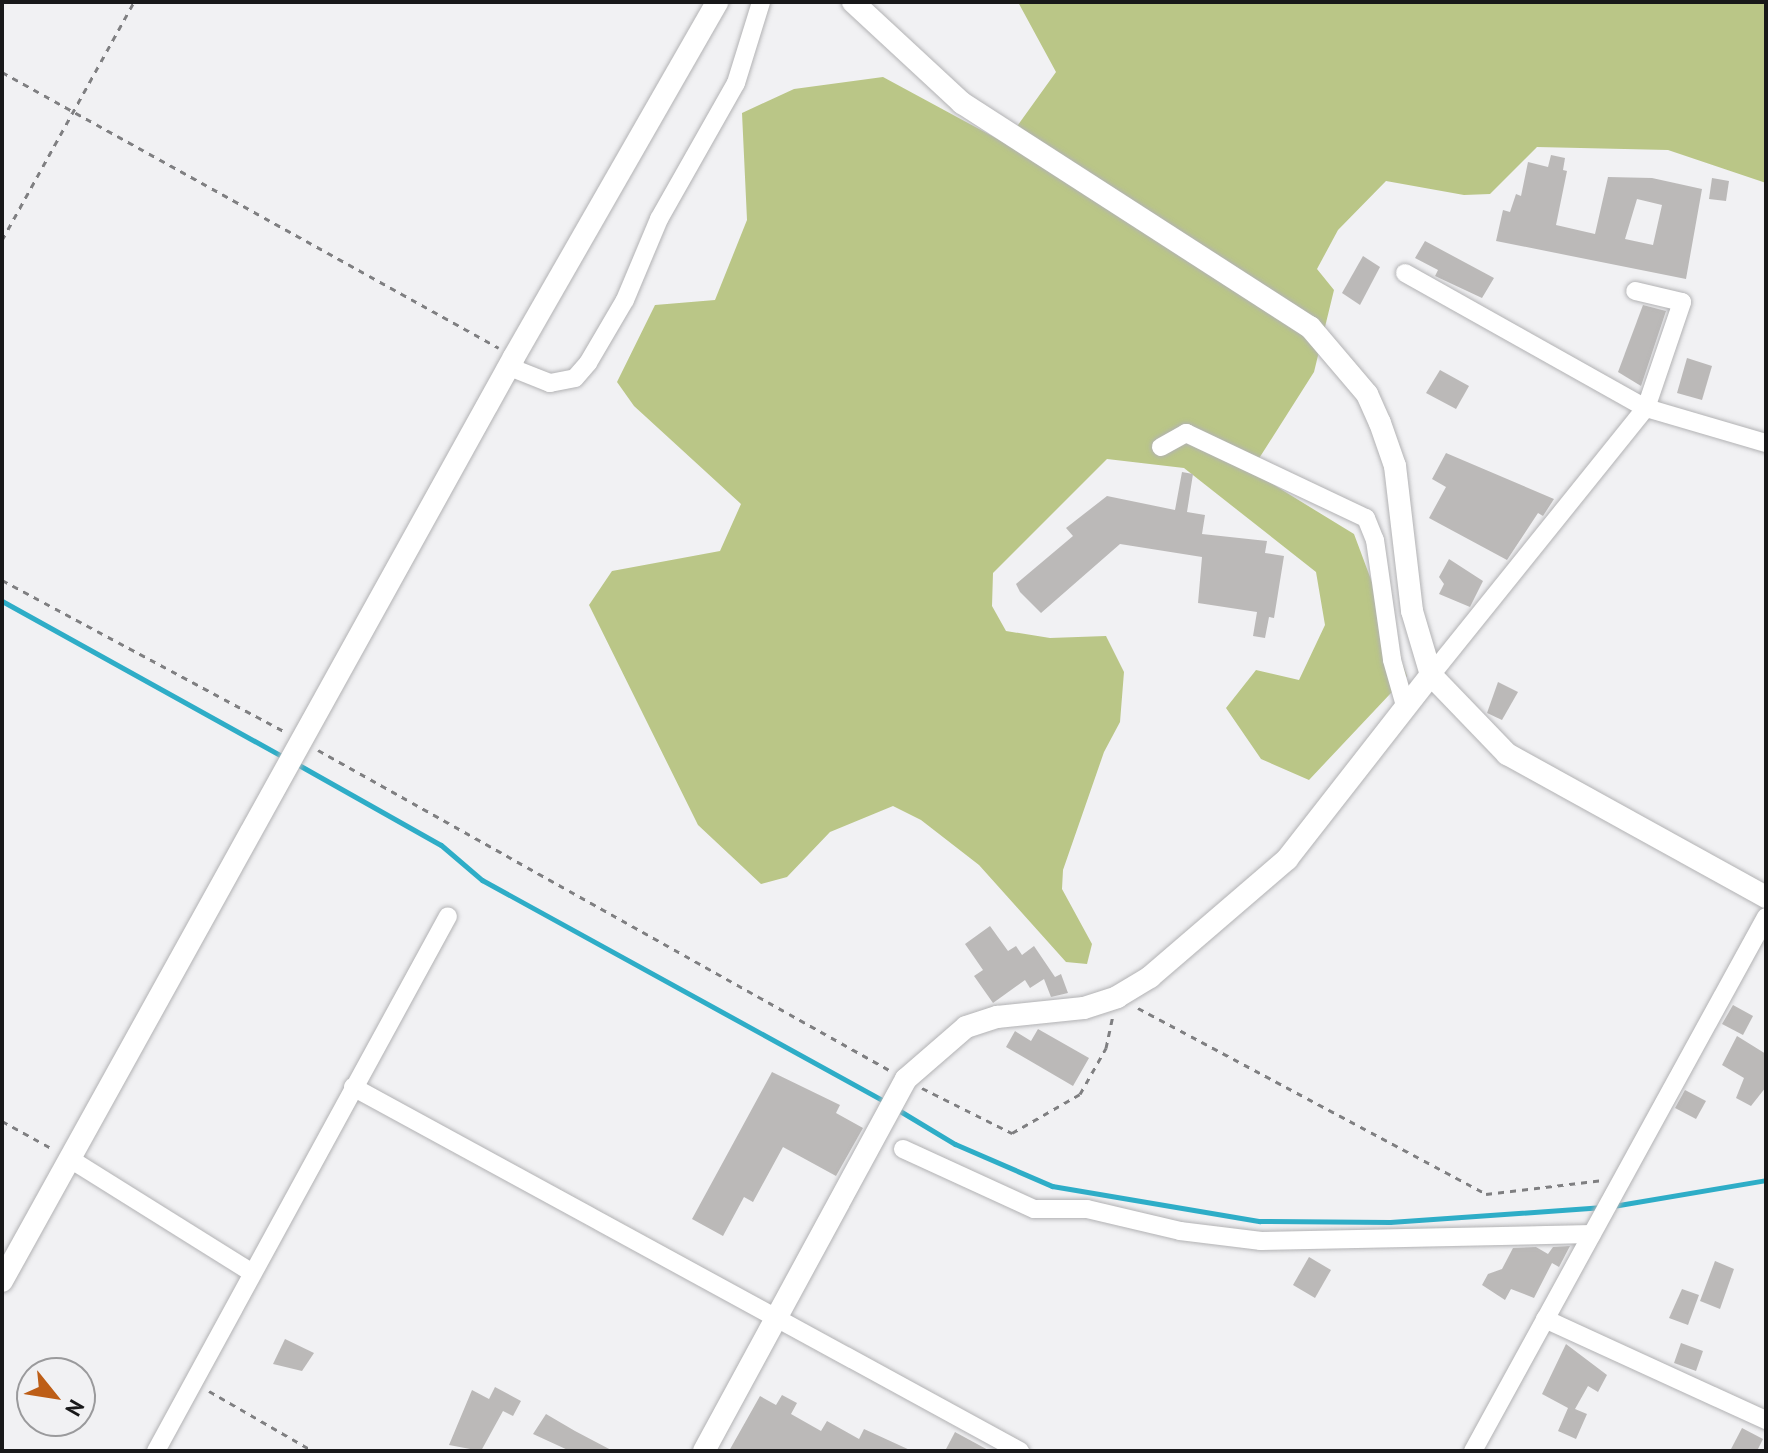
<!DOCTYPE html>
<style>
body{margin:0}
#map{position:relative;width:1768px;height:1453px;overflow:hidden;background:#f1f1f3;font-family:"PT Sans",sans-serif}
div>[style]{position:absolute}
.green>*{inset:0;background:#bac687}
.stream>*{height:5px;margin:-2.5px;padding:0 2.5px;transform-origin:2.5px;border-radius:2.5px;background:#2eadc7}
.building>*{inset:0;background:#bbb9b8}
.path>*{height:3px;margin-top:-1.5px;transform-origin:0;background:repeating-linear-gradient(90deg,#7f7f81 0 6px,transparent 0 12px)}
.roads{filter:drop-shadow(0 0 2px #b2b2b4) drop-shadow(0 0 2px #b2b2b4)}
.minor>*{height:18px;margin:-9px;padding:0 9px;transform-origin:9px;border-radius:9px;background:#fff}
.tertiary>*{height:22px;margin:-11px;padding:0 11px;transform-origin:11px;border-radius:11px;background:#fff}
span{translate:-50% -50%;white-space:nowrap;text-align:center;line-height:1.15;-webkit-text-stroke:8px #f1f1f3;paint-order:stroke}
.frame{position:absolute;inset:0;border:4px solid #181819;pointer-events:none}
.north{position:absolute;left:16px;top:1357px;width:80px;height:80px;box-sizing:border-box;background:#f1f1f3;border:2px solid #9a9a9c;border-radius:50%;rotate:120deg;font-size:22px;font-weight:700;line-height:32px;text-align:center;color:#181819}
.north::after{content:'';display:block;margin:auto;width:28px;height:36px;background:#bd5e17;clip-path:polygon(50% 0,100% 100%,50% 72%,0 100%)}
</style>
<div id="map">
<div class="green">
<i style="clip-path:polygon(1018px 2px,1766px 2px,1766px 183px,1668px 150px,1537px 147px,1490px 194px,1464px 195px,1386px 181px,1338px 230px,1317px 269px,1334px 290px,1314px 372px,1251px 471px,1354px 534px,1407px 676px,1309px 780px,1261px 759px,1226px 708px,1256px 670px,1299px 680px,1325px 625px,1316px 572px,1184px 468px,1107px 459px,993px 573px,992px 606px,1006px 631px,1050px 638px,1106px 636px,1124px 672px,1120px 722px,1104px 752px,1063px 870px,1062px 889px,1092px 944px,1087px 964px,1066px 962px,979px 865px,921px 820px,893px 806px,830px 832px,787px 877px,761px 884px,698px 825px,589px 605px,612px 571px,720px 551px,741px 504px,634px 406px,617px 382px,655px 305px,715px 300px,747px 220px,742px 113px,794px 89px,883px 77px,1005px 143px,1056px 72px)"></i>
</div>
<div class="stream">
<i style="left:2px;top:601px;width:322px;rotate:29deg"></i>
<i style="left:297px;top:764px;width:165px;rotate:29.4deg"></i>
<i style="left:441px;top:845px;width:54px;rotate:40.5deg"></i>
<i style="left:482px;top:880px;width:462px;rotate:28.8deg"></i>
<i style="left:895px;top:1108px;width:70px;rotate:31deg"></i>
<i style="left:955px;top:1144px;width:106px;rotate:23.4deg"></i>
<i style="left:1052px;top:1186px;width:211px;rotate:9.6deg"></i>
<i style="left:1260px;top:1221px;width:130px;rotate:0.4deg"></i>
<i style="left:1390px;top:1222px;width:214px;rotate:-4deg"></i>
<i style="left:1613px;top:1206px;width:155px;rotate:-9.6deg"></i>
</div>
<div class="building">
<i style="clip-path:polygon(evenodd,1551px 155px,1565px 158px,1563px 170px,1567px 171px,1556px 225px,1595px 234px,1608px 177px,1652px 178px,1702px 189px,1686px 279px,1496px 241px,1503px 210px,1510px 212px,1516px 194px,1521px 196px,1528px 162px,1548px 167px,1551px 155px,1637px 199px,1662px 205px,1653px 245px,1625px 239px,1637px 199px)"></i>
<i style="clip-path:polygon(1712px 178px,1729px 181px,1726px 201px,1709px 199px)"></i>
<i style="clip-path:polygon(1425px 241px,1494px 278px,1482px 298px,1435px 276px,1438px 270px,1415px 258px)"></i>
<i style="clip-path:polygon(1363px 256px,1380px 267px,1360px 305px,1342px 293px)"></i>
<i style="clip-path:polygon(1643px 305px,1666px 311px,1641px 386px,1618px 372px)"></i>
<i style="clip-path:polygon(1687px 358px,1712px 366px,1702px 400px,1677px 393px)"></i>
<i style="clip-path:polygon(1440px 370px,1469px 386px,1456px 409px,1426px 393px)"></i>
<i style="clip-path:polygon(1446px 453px,1554px 499px,1543px 516px,1538px 513px,1507px 560px,1429px 518px,1446px 487px,1432px 479px)"></i>
<i style="clip-path:polygon(1182px 472px,1193px 474px,1187px 512px,1205px 515px,1202px 534px,1267px 541px,1265px 553px,1284px 556px,1274px 618px,1269px 617px,1265px 638px,1253px 636px,1257px 612px,1198px 603px,1202px 557px,1120px 544px,1041px 613px,1020px 592px,1016px 584px,1073px 536px,1066px 528px,1107px 496px,1175px 510px)"></i>
<i style="clip-path:polygon(1449px 559px,1483px 581px,1470px 607px,1439px 594px,1444px 584px,1439px 577px)"></i>
<i style="clip-path:polygon(1498px 682px,1518px 692px,1502px 720px,1487px 713px)"></i>
<i style="clip-path:polygon(990px 926px,1008px 951px,1016px 946px,1022px 955px,1034px 946px,1055px 977px,1061px 974px,1068px 993px,1051px 997px,1044px 979px,1030px 988px,1025px 980px,993px 1003px,974px 976px,983px 970px,965px 944px)"></i>
<i style="clip-path:polygon(1733px 1005px,1753px 1016px,1743px 1035px,1722px 1024px)"></i>
<i style="clip-path:polygon(1038px 1029px,1089px 1058px,1073px 1086px,1006px 1047px,1015px 1031px,1031px 1041px)"></i>
<i style="clip-path:polygon(1737px 1036px,1766px 1054px,1766px 1087px,1751px 1106px,1736px 1098px,1744px 1078px,1722px 1065px)"></i>
<i style="clip-path:polygon(772px 1072px,840px 1105px,836px 1113px,863px 1128px,836px 1176px,783px 1147px,753px 1202px,744px 1197px,723px 1236px,692px 1219px)"></i>
<i style="clip-path:polygon(1685px 1090px,1706px 1101px,1696px 1119px,1675px 1108px)"></i>
<i style="clip-path:polygon(1570px 1246px,1559px 1267px,1552px 1263px,1534px 1298px,1511px 1289px,1505px 1300px,1482px 1285px,1488px 1274px,1502px 1269px,1513px 1248px,1536px 1247px,1548px 1254px,1553px 1247px)"></i>
<i style="clip-path:polygon(1309px 1257px,1331px 1270px,1315px 1298px,1293px 1285px)"></i>
<i style="clip-path:polygon(1715px 1261px,1734px 1269px,1720px 1309px,1700px 1301px)"></i>
<i style="clip-path:polygon(1682px 1289px,1699px 1295px,1688px 1325px,1669px 1318px)"></i>
<i style="clip-path:polygon(285px 1339px,314px 1353px,302px 1371px,273px 1364px)"></i>
<i style="clip-path:polygon(1681px 1343px,1703px 1351px,1696px 1371px,1674px 1363px)"></i>
<i style="clip-path:polygon(1566px 1344px,1607px 1375px,1598px 1392px,1588px 1386px,1575px 1409px,1587px 1414px,1576px 1439px,1558px 1431px,1568px 1408px,1542px 1394px)"></i>
<i style="clip-path:polygon(495px 1387px,521px 1401px,513px 1416px,503px 1411px,481px 1451px,449px 1445px,472px 1390px,489px 1399px)"></i>
<i style="clip-path:polygon(782px 1395px,797px 1403px,791px 1414px,821px 1431px,827px 1421px,859px 1439px,864px 1429px,912px 1451px,729px 1451px,760px 1396px,776px 1405px)"></i>
<i style="clip-path:polygon(546px 1414px,575px 1431px,613px 1451px,570px 1451px,533px 1434px)"></i>
<i style="clip-path:polygon(1742px 1428px,1763px 1439px,1757px 1451px,1730px 1451px)"></i>
<i style="clip-path:polygon(955px 1432px,990px 1451px,945px 1451px)"></i>
</div>
<div class="path">
<i style="left:2px;top:72px;width:568px;rotate:29.04deg"></i>
<i style="left:2px;top:240px;width:272px;rotate:-61deg"></i>
<i style="left:2px;top:580px;width:323px;rotate:28.2deg"></i>
<i style="left:318px;top:750px;width:657px;rotate:29.26deg"></i>
<i style="left:1138px;top:1008px;width:395px;rotate:28.1deg"></i>
<i style="left:1486px;top:1194px;width:118px;rotate:-6.8deg"></i>
<i style="left:922px;top:1088px;width:101px;rotate:26.6deg"></i>
<i style="left:1012px;top:1133px;width:78px;rotate:-29.8deg"></i>
<i style="left:1080px;top:1094px;width:53px;rotate:-60.5deg"></i>
<i style="left:1106px;top:1048px;width:33px;rotate:-78deg"></i>
<i style="left:2px;top:1121px;width:58px;rotate:28.8deg"></i>
<i style="left:209px;top:1391px;width:120px;rotate:30deg"></i>
</div>
<div class="roads">
<div class="minor">
<i style="left:1405px;top:273px;width:276px;rotate:29.3deg"></i>
<i style="left:1646px;top:408px;width:125px;rotate:16.3deg"></i>
<i style="left:514px;top:357px;width:11px;rotate:100deg"></i>
<i style="left:512px;top:368px;width:41px;rotate:21.5deg"></i>
<i style="left:550px;top:383px;width:25px;rotate:-11deg"></i>
<i style="left:575px;top:378px;width:20px;rotate:-49deg"></i>
<i style="left:588px;top:363px;width:73px;rotate:-59.6deg"></i>
<i style="left:625px;top:300px;width:88px;rotate:-67.2deg"></i>
<i style="left:659px;top:219px;width:156px;rotate:-60.5deg"></i>
<i style="left:736px;top:83px;width:85px;rotate:-72.8deg"></i>
<i style="left:1161px;top:447px;width:29px;rotate:-29deg"></i>
<i style="left:1186px;top:433px;width:199px;rotate:25.3deg"></i>
<i style="left:1366px;top:518px;width:24px;rotate:68deg"></i>
<i style="left:1375px;top:540px;width:121px;rotate:81.9deg"></i>
<i style="left:1392px;top:660px;width:51px;rotate:74.1deg"></i>
<i style="left:1431px;top:675px;width:343px;rotate:-51.2deg"></i>
<i style="left:1646px;top:408px;width:112px;rotate:-71.2deg"></i>
<i style="left:1682px;top:302px;width:48px;rotate:-166.8deg"></i>
<i style="left:353px;top:1087px;width:760px;rotate:28.62deg"></i>
<i style="left:903px;top:1149px;width:144px;rotate:24.6deg"></i>
<i style="left:1034px;top:1209px;width:53px"></i>
<i style="left:1087px;top:1209px;width:96px;rotate:13.3deg"></i>
<i style="left:1180px;top:1231px;width:82px;rotate:7deg"></i>
<i style="left:1261px;top:1241px;width:331px;rotate:-1.2deg"></i>
<i style="left:70px;top:1159px;width:213px;rotate:32deg"></i>
<i style="left:1545px;top:1319px;width:243px;rotate:24.6deg"></i>
<i style="left:156px;top:1451px;width:609px;rotate:-61.37deg"></i>
<i style="left:1473px;top:1451px;width:609px;rotate:-61.25deg"></i>
</div>
<div class="tertiary">
<i style="left:853px;top:2px;width:149px;rotate:42.8deg"></i>
<i style="left:962px;top:103px;width:414px;rotate:32.8deg"></i>
<i style="left:1310px;top:327px;width:88px;rotate:49.6deg"></i>
<i style="left:1367px;top:394px;width:32px;rotate:66deg"></i>
<i style="left:1380px;top:423px;width:46px;rotate:70.8deg"></i>
<i style="left:1395px;top:466px;width:146px;rotate:83.3deg"></i>
<i style="left:1412px;top:611px;width:67px;rotate:73.5deg"></i>
<i style="left:1431px;top:675px;width:110px;rotate:46.1deg"></i>
<i style="left:1507px;top:754px;width:296px;rotate:28.9deg"></i>
<i style="left:2px;top:1281px;width:1056px;rotate:-61.01deg"></i>
<i style="left:514px;top:357px;width:409px;rotate:-60.2deg"></i>
<i style="left:704px;top:1451px;width:423px;rotate:-61.5deg"></i>
<i style="left:906px;top:1079px;width:79px;rotate:-40.9deg"></i>
<i style="left:966px;top:1027px;width:33px;rotate:-18deg"></i>
<i style="left:997px;top:1017px;width:87px;rotate:-5.9deg"></i>
<i style="left:1084px;top:1008px;width:35px;rotate:-18deg"></i>
<i style="left:1117px;top:997px;width:39px;rotate:-31deg"></i>
<i style="left:1150px;top:977px;width:181px;rotate:-40.7deg"></i>
<i style="left:1287px;top:859px;width:234px;rotate:-52deg"></i>
</div>
</div>
<div class="frame"></div>
<div class="north">N</div>
</div>
